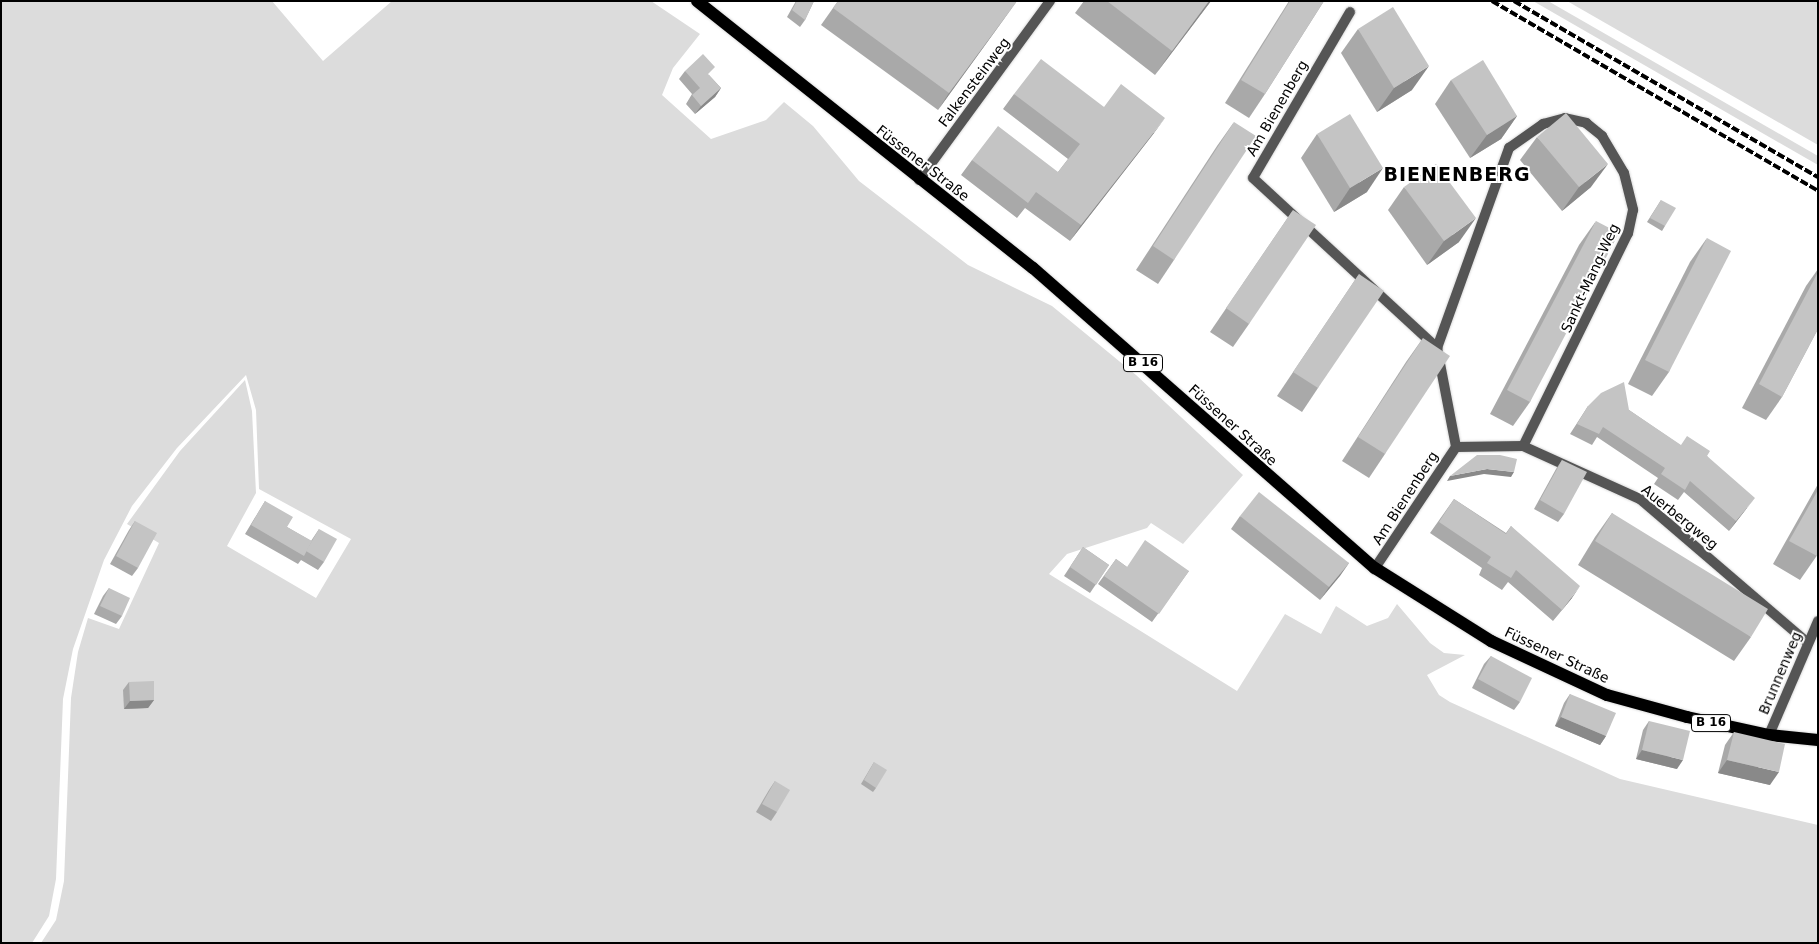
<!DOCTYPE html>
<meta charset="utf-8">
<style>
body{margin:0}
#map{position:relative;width:1819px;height:944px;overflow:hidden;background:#fff;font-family:"DejaVu Sans",sans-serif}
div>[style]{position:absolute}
.green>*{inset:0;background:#dcdcdc}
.roads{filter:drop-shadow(0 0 1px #dbdbdb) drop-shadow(0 0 1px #dbdbdb)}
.minor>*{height:10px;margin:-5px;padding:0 5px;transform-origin:5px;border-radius:5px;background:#555}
.primary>*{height:12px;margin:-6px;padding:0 6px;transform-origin:6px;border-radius:6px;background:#000}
.rail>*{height:4px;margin-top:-2px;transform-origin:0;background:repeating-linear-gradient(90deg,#000 0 8px,transparent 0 10.5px)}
.wall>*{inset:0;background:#a9a9a9}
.shaded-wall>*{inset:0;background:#898989}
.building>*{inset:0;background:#c4c4c4}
span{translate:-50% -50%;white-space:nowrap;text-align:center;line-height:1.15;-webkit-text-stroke:4px #fff;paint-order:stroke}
.shield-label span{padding:1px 4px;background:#fff;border:1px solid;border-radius:4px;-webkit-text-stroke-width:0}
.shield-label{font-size:12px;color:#000;font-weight:700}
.street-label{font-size:14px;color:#000}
.district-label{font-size:19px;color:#000;font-weight:700;letter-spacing:1px}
.frame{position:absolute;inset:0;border:2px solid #000;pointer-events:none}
</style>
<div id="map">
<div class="green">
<i style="clip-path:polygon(1px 1px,272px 1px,323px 61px,392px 1px,651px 1px,700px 34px,673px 68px,662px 95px,711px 139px,766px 120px,784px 102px,813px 126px,859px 181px,968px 265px,1052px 306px,1136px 375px,1243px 475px,1183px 544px,1151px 523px,1147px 528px,1067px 554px,1049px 574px,1237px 691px,1285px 614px,1321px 634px,1336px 606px,1367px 626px,1388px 618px,1397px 604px,1430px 643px,1444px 653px,1465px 655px,1427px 675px,1439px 695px,1450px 702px,1620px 779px,1818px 825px,1818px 943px,41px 943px,56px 920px,64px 881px,71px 698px,78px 652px,88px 618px,119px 629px,159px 543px,127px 524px,180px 451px,245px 380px,252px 411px,256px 493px,227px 546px,316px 598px,351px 539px,259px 489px,256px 410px,246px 375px,177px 448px,132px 506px,104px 560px,73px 649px,63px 699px,56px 879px,49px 916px,32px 943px,1px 943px)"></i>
<i style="clip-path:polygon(1533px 1px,1548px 1px,1818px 156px,1818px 165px)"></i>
<i style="clip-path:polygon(1567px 1px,1818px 1px,1818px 145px)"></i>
</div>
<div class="roads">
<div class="minor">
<i style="left:1350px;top:12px;width:192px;rotate:120.3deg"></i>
<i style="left:1253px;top:178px;width:251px;rotate:42.7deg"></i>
<i style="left:1437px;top:348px;width:101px;rotate:79.1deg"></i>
<i style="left:1456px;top:447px;width:146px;rotate:123.8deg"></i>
<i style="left:919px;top:180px;width:222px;rotate:-53.8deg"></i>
<i style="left:1437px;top:348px;width:213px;rotate:-70.2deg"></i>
<i style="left:1509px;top:148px;width:42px;rotate:-35.2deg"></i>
<i style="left:1543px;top:124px;width:23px;rotate:-15deg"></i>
<i style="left:1565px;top:118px;width:22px;rotate:13deg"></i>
<i style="left:1586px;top:123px;width:21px;rotate:39deg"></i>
<i style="left:1602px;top:136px;width:43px;rotate:59.3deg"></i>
<i style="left:1624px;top:173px;width:38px;rotate:76deg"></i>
<i style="left:1633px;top:210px;width:24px;rotate:102deg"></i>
<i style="left:1628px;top:233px;width:237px;rotate:116.2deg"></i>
<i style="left:1456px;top:447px;width:67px;rotate:-0.9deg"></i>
<i style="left:1523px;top:446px;width:128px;rotate:24.4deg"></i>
<i style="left:1640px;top:499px;width:220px;rotate:40.6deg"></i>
<i style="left:1769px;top:735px;width:124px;rotate:-66.7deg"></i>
</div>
<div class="primary">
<i style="left:697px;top:1px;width:429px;rotate:38.5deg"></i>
<i style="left:1033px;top:268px;width:455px;rotate:41.3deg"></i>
<i style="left:1375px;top:568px;width:137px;rotate:32.2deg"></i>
<i style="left:1491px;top:641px;width:128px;rotate:25deg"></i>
<i style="left:1607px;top:695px;width:83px;rotate:15.4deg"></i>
<i style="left:1687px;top:717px;width:84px;rotate:12.4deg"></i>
<i style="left:1769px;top:735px;width:49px;rotate:5.8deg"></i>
</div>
</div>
<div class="rail">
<i style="left:1492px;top:1px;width:377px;rotate:30.2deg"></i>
<i style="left:1514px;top:1px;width:351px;rotate:30.1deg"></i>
</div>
<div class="wall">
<i style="clip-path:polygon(796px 1px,814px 1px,805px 20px,800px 27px,787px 17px)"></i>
<i style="clip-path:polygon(838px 1px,1017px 1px,938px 110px,821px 25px)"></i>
<i style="clip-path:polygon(1084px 1px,1211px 1px,1155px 75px,1075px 13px)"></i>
<i style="clip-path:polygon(1289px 1px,1324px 1px,1265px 94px,1249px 118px,1225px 103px)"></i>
<i style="clip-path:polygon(1358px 29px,1412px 90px,1377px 112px,1341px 53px)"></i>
<i style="clip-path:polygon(685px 71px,709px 75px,721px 88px,715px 97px,695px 114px,686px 104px,692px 94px,679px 79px)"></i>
<i style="clip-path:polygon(1451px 80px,1517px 116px,1501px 139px,1470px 158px,1435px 104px)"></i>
<i style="clip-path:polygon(1014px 94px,1104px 107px,1154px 133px,1070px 241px,1025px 208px,1017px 218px,961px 175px,972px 160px,1058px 172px,1068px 159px,1003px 109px)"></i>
<i style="clip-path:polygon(1234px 122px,1174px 260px,1158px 284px,1136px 270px,1217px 146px)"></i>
<i style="clip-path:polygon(1317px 134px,1367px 192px,1334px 212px,1301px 158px)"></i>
<i style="clip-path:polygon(1537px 137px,1591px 187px,1562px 211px,1520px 160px)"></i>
<i style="clip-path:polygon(1404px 187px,1459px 242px,1427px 265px,1388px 210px)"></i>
<i style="clip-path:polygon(1661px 200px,1665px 226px,1662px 231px,1647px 222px)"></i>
<i style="clip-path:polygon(1293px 210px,1249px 324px,1233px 347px,1210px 332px)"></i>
<i style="clip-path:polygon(1596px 221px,1530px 402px,1513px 426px,1490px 414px,1579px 245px)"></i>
<i style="clip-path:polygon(1707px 238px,1669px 372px,1652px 396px,1628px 384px,1690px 262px)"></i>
<i style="clip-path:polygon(1818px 269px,1818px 329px,1782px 397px,1766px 420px,1742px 408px,1806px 286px)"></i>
<i style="clip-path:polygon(1359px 274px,1318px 388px,1302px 412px,1277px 396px)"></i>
<i style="clip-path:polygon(1423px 338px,1385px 454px,1369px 478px,1342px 461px,1406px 362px)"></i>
<i style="clip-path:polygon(1588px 406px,1629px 410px,1680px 445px,1707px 456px,1747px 508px,1729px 531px,1684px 492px,1678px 500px,1654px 484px,1658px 478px,1597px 437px,1592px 445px,1570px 434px)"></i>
<i style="clip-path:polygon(1562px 460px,1564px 514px,1558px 522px,1534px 509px,1556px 469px)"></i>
<i style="clip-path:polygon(1818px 484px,1818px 554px,1800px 580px,1773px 564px)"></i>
<i style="clip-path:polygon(1454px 499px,1506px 533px,1511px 526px,1572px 598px,1553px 621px,1508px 582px,1502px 590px,1479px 575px,1482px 568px,1430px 533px)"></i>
<i style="clip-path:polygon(265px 501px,287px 527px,311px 541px,319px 529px,324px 562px,318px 570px,301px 560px,298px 564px,245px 534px)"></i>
<i style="clip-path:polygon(1612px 513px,1751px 637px,1734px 661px,1578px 565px,1595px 537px)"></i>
<i style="clip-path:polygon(1240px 516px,1349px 563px,1320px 600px,1231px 529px)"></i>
<i style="clip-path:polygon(135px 521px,138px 568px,132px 576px,110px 564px,129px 530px)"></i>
<i style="clip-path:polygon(1083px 547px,1109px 565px,1090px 593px,1064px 576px)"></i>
<i style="clip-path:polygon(1116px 559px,1127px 567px,1189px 571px,1152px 622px,1098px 584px)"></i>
<i style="clip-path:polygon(109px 588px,122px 616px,116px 624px,94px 614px,103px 596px)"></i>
<i style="clip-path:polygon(1491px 656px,1520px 702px,1514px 710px,1472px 688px,1484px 664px)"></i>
<i style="clip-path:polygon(129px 682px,154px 700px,148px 708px,124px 709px,123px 690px)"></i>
<i style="clip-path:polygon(1570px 694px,1606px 736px,1600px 745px,1555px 726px,1564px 703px)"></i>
<i style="clip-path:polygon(1649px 721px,1677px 769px,1636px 759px,1643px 730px)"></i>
<i style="clip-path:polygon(1734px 732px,1770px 785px,1718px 773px,1725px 745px)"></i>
<i style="clip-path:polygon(874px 762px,876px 788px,873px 792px,861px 784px)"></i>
<i style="clip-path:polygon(775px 781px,777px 812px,771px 821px,756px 812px,769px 790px)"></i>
</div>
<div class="shaded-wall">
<i style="clip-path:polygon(1017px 1px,938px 110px,949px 93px)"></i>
<i style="clip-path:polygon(1209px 1px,1211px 1px,1155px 75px,1172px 51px)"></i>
<i style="clip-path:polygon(1429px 66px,1412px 90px,1377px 112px,1394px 88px)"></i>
<i style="clip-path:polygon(721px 88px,715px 97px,695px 114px,701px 106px)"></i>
<i style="clip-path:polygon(1517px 116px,1501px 139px,1470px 158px,1487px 135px)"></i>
<i style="clip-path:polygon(1165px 118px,1154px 133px,1070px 241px,1081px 225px)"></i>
<i style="clip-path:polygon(1608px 164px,1591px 187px,1562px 211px,1579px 187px)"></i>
<i style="clip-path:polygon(1383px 168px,1367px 192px,1334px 212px,1350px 188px)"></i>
<i style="clip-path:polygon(1476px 218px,1459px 242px,1427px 265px,1444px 241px)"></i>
<i style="clip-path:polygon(1487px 469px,1514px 472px,1511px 477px,1484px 474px,1447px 481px,1450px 476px)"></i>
<i style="clip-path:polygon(1755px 498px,1747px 508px,1729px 531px,1736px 521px)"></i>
<i style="clip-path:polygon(1349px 563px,1340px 576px,1320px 600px,1329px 587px)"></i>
<i style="clip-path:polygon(1580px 586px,1572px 598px,1553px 621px,1562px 610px)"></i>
<i style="clip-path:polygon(154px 700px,148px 708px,124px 709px,130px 701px)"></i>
<i style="clip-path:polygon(1561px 717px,1606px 736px,1600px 745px,1555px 726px)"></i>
<i style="clip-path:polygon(1642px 750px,1683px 760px,1677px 769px,1636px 759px)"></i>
<i style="clip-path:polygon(1727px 760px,1779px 772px,1770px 785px,1718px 773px)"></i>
</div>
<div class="building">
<i style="clip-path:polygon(797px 1px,814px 1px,805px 20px,792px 10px)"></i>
<i style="clip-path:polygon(838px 1px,1017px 1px,949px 93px,833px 8px)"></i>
<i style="clip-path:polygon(1107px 1px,1209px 1px,1172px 51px)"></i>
<i style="clip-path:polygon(1290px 1px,1324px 1px,1265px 94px,1241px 80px)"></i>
<i style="clip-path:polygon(1393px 7px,1429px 66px,1394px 88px,1358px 29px)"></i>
<i style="clip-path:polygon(703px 54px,715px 67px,708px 74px,721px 88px,701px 106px,692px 95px,700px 88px,685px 71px)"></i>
<i style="clip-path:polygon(1041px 59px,1104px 107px,1121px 84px,1165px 118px,1081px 225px,1036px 192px,1028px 203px,972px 160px,998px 126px,1058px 172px,1080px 144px,1014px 94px)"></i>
<i style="clip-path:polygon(1483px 60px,1517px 116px,1487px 135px,1451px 80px)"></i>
<i style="clip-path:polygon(1566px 113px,1608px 164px,1579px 187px,1537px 137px)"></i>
<i style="clip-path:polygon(1350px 114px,1383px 168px,1350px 188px,1317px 134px)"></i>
<i style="clip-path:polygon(1234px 122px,1256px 136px,1174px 260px,1153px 246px)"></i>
<i style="clip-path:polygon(1436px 164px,1476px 218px,1444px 241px,1404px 187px)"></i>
<i style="clip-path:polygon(1661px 200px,1676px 208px,1665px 226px,1650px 218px)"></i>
<i style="clip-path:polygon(1293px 210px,1316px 225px,1249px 324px,1226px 308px)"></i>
<i style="clip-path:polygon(1596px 221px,1619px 233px,1530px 402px,1507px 390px)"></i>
<i style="clip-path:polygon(1707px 238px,1731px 251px,1669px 372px,1645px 360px)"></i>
<i style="clip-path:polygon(1818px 272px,1818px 329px,1782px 397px,1759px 384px)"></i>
<i style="clip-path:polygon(1359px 274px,1384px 291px,1318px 388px,1293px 372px)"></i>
<i style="clip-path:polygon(1423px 338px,1450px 356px,1385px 454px,1358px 437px)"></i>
<i style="clip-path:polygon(1624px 382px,1629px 410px,1681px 445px,1687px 436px,1710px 451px,1707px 456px,1755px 498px,1736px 521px,1690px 481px,1685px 490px,1661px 474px,1665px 468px,1603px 427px,1599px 434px,1577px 424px,1588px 406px,1601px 393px)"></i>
<i style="clip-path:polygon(1477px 455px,1500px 455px,1517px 459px,1514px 472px,1487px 469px,1450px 476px)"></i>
<i style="clip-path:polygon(1562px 460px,1587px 472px,1564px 514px,1540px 500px)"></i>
<i style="clip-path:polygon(1818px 490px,1818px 554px,1817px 556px,1789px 541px)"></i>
<i style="clip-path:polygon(1259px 492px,1349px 563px,1329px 587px,1240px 516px)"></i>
<i style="clip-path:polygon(1454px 499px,1506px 534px,1511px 526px,1580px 586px,1562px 610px,1516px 570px,1511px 578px,1487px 563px,1491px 557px,1439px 522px)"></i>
<i style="clip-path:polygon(265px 501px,293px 517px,287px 527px,312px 541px,304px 556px,251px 525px)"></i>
<i style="clip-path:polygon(1612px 513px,1768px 609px,1751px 637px,1595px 541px)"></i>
<i style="clip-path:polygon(135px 521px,157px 533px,138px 568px,116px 556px)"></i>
<i style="clip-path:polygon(319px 529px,337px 539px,324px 562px,306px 551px)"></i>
<i style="clip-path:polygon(1145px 540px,1189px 571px,1159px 614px,1104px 576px,1116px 559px,1127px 567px)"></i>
<i style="clip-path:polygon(1083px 547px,1109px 565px,1096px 585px,1070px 567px)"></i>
<i style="clip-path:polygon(109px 588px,130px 598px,122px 616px,100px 606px)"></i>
<i style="clip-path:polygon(1491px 656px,1532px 678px,1520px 702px,1478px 679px)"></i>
<i style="clip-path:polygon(154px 681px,154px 700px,130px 701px,129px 682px)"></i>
<i style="clip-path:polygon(1570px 694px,1616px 713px,1606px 736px,1561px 717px)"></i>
<i style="clip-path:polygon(1649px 721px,1690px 731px,1683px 760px,1642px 750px)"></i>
<i style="clip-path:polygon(1734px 732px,1785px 744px,1779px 772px,1727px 760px)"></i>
<i style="clip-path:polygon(874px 762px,887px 770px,876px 788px,864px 780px)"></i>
<i style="clip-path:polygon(775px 781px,790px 790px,777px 812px,762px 804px)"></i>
</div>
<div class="shield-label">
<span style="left:1143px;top:363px">B 16</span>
<span style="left:1711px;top:723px">B 16</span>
</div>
<div class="street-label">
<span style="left:974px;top:82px;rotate:-53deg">Falkensteinweg</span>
<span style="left:1277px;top:108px;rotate:-60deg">Am Bienenberg</span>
<span style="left:923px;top:163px;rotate:38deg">Füssener Straße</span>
<span style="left:1590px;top:278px;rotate:-65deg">Sankt-Mang-Weg</span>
<span style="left:1233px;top:425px;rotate:42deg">Füssener Straße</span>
<span style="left:1405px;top:498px;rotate:-57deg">Am Bienenberg</span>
<span style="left:1680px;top:517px;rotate:39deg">Auerbergweg</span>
<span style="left:1557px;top:655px;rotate:25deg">Füssener Straße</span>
<span style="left:1780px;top:673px;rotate:-67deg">Brunnenweg</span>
</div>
<div class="district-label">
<span style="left:1457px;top:175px">BIENENBERG</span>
</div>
<div class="frame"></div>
</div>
